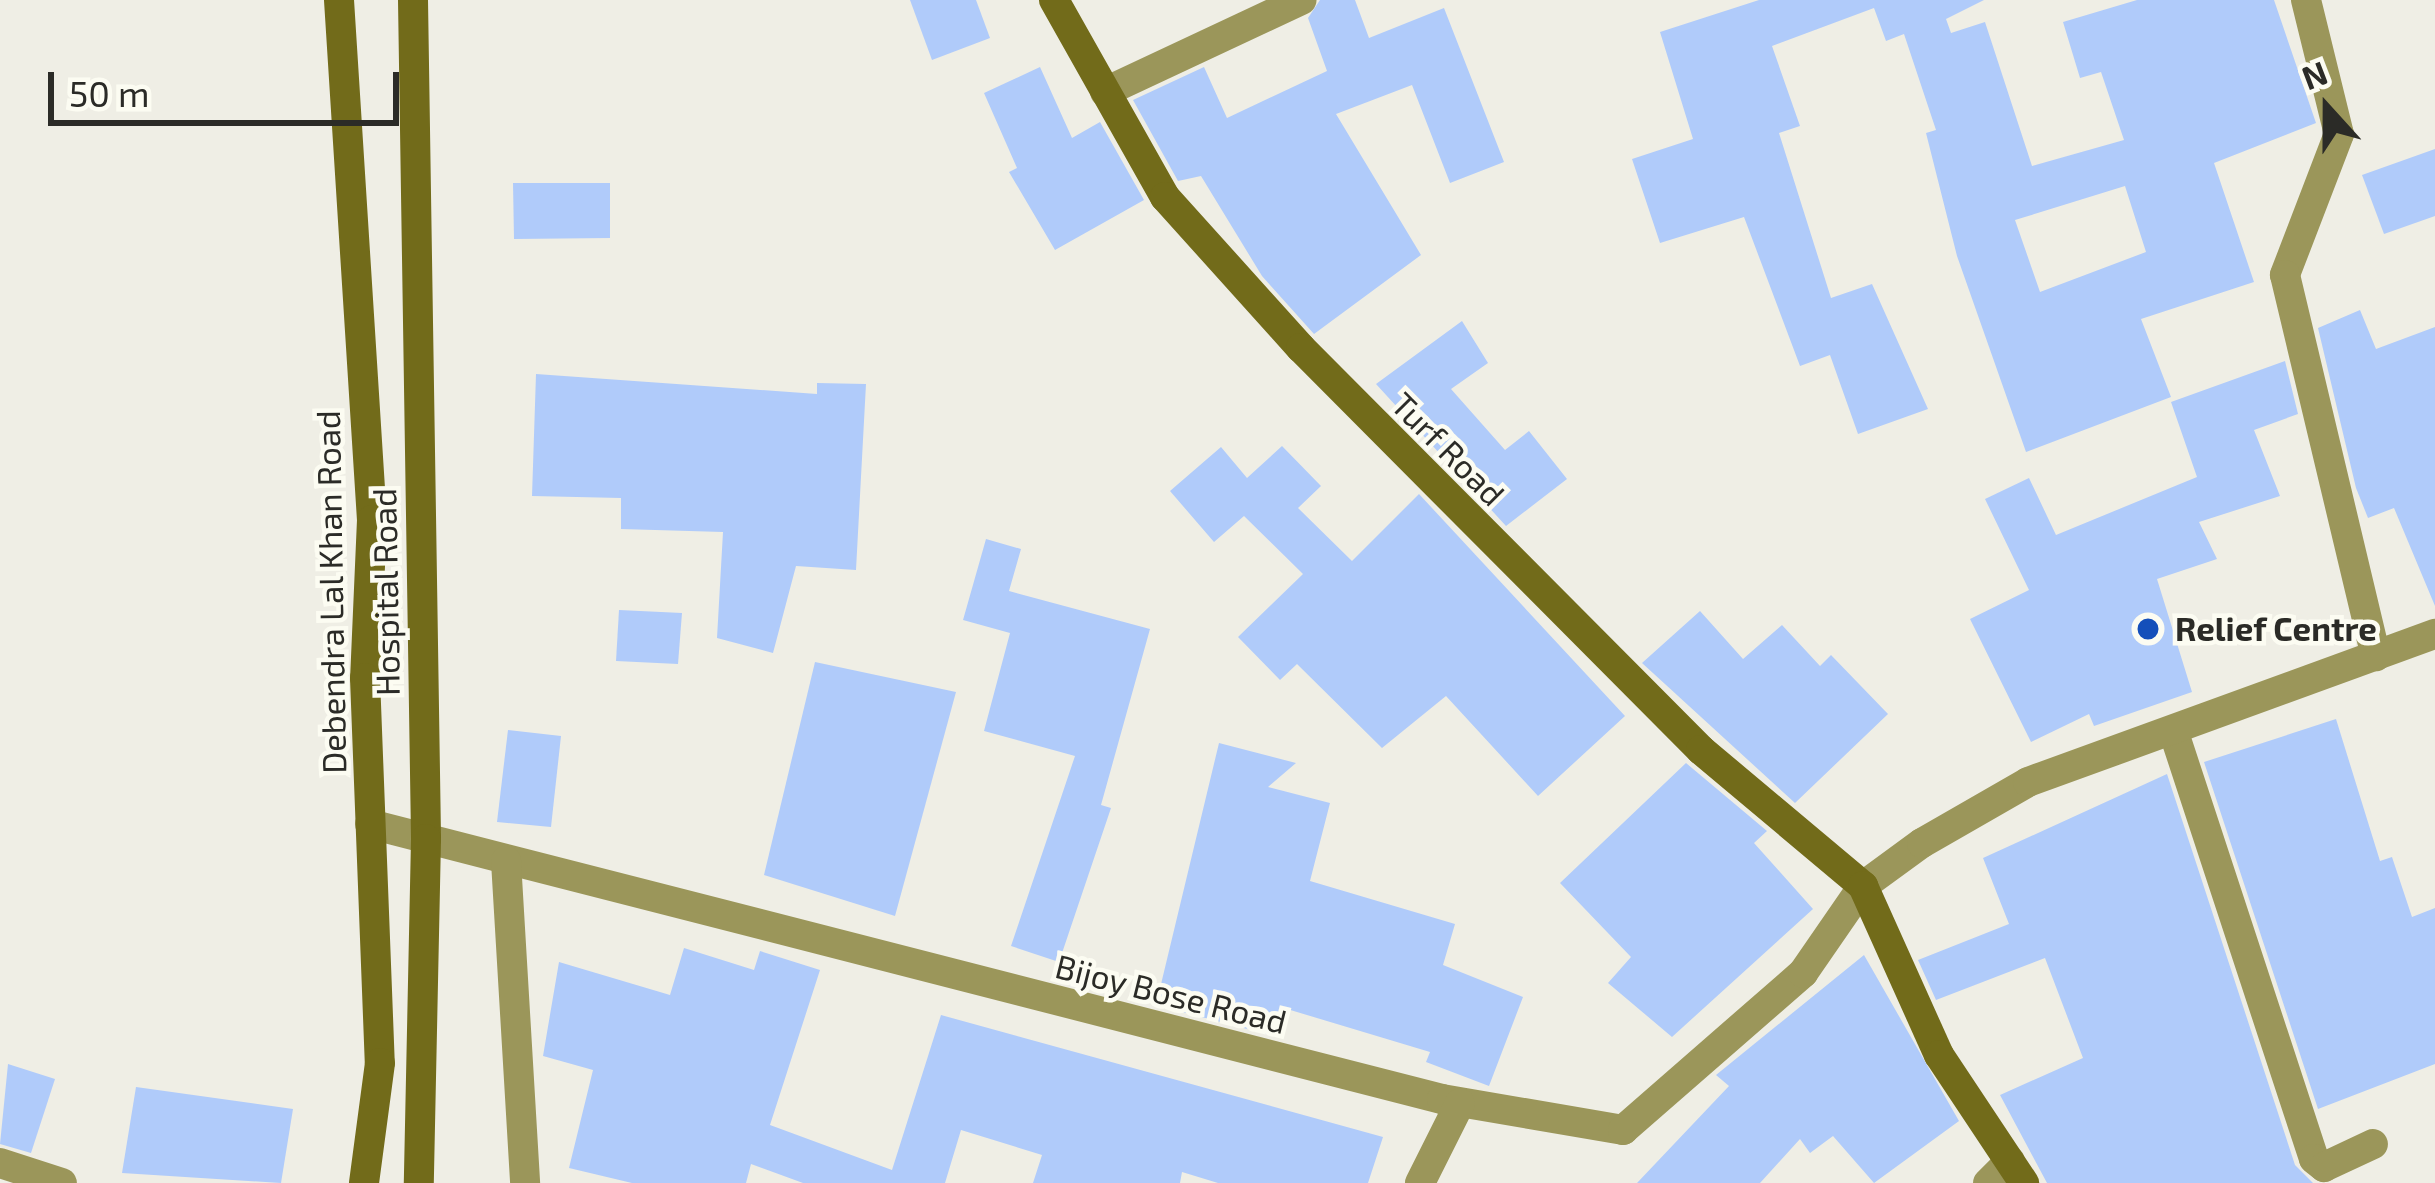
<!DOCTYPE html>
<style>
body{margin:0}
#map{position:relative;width:2435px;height:1183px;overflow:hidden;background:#efeee5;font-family:"Exo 2",sans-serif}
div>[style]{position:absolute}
.building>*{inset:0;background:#b0cbfa}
.street>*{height:30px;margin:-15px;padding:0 15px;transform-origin:15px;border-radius:15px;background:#9b965a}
.secondary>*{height:30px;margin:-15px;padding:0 15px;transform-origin:15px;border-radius:15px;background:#726b1a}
.dots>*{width:33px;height:33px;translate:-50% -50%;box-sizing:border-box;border:6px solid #fcfcf2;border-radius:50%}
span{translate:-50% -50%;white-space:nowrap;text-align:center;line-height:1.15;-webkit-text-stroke:9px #fcfcf2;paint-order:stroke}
.street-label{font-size:33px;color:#2b2b27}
.poi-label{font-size:33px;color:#2b2b27;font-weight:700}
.left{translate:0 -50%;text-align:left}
.north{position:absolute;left:2267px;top:48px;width:120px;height:120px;-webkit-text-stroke:9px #fcfcf2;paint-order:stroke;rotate:339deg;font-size:33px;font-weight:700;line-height:48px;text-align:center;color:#2b2b27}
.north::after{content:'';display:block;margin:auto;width:42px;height:54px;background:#2b2b27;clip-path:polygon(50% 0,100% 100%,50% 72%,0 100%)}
.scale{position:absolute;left:48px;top:72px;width:351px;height:54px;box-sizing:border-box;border:6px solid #2b2b27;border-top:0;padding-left:15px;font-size:36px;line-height:42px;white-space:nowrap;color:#2b2b27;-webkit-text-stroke:9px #fcfcf2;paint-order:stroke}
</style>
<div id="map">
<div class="building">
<i style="clip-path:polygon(910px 0,976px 0,990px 38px,932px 60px)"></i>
<i style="clip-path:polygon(1320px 0,1355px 0,1369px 38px,1444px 8px,1504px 162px,1450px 183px,1412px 85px,1336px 114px,1421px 255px,1314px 334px,1262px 276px,1201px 176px,1178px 181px,1133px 100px,1204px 67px,1227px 118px,1327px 71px,1308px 18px)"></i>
<i style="clip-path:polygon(evenodd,1759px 0,1984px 0,1946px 19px,1951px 33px,1985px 22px,2032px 166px,2124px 140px,2101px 72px,2080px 78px,2063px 22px,2137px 0,2274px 0,2316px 123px,2214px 163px,2254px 282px,2141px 319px,2171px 397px,2026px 452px,1957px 256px,1926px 133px,1936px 130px,1904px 34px,1886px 41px,1874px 8px,1772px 46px,1800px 126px,1779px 133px,1831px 298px,1872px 284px,1928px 409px,1858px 434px,1830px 355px,1800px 366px,1744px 217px,1660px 243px,1632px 159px,1693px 139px,1660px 32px,1759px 0,2125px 186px,2146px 252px,2040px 292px,2015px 220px,2125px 186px)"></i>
<i style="clip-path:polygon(1040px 67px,1072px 138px,1100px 122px,1144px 200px,1055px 250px,1009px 172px,1017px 168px,984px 93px)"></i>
<i style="clip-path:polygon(2435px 149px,2435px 216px,2384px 234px,2362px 175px)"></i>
<i style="clip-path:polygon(513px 183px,610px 183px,610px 238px,514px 239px)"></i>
<i style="clip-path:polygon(2360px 310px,2376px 349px,2435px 327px,2435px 606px,2394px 508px,2368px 518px,2356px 488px,2318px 328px)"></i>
<i style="clip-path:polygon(1462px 321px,1488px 363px,1451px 389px,1505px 450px,1529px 431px,1567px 479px,1506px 526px,1376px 384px)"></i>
<i style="clip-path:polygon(2285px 361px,2298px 414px,2254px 430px,2280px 496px,2199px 522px,2217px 559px,2157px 579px,2192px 692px,2094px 726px,2089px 714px,2031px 742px,1970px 619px,2029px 590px,1985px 499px,2029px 478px,2056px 535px,2197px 477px,2171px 402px)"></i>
<i style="clip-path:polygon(536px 374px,817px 394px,817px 383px,866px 384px,856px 570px,796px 566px,773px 653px,717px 638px,723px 532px,621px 529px,621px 498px,532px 496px)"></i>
<i style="clip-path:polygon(1282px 446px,1321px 486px,1298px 508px,1352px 561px,1419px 494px,1625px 716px,1538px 796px,1446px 696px,1382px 748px,1297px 664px,1280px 680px,1238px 637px,1303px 574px,1244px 516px,1214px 542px,1170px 491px,1221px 447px,1247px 478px)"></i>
<i style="clip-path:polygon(986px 539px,1021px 549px,1009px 591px,1150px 629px,1101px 805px,1111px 808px,1059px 962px,1011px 946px,1075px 756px,984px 731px,1010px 633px,963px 620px)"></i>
<i style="clip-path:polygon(619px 610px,682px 613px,678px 664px,616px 661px)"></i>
<i style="clip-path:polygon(1700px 611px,1743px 659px,1782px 625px,1820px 666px,1831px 655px,1888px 714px,1795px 803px,1642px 663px)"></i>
<i style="clip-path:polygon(815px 662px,956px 692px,895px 916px,764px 875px)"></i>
<i style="clip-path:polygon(2336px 719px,2380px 861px,2392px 857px,2412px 917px,2435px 908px,2435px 1064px,2318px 1109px,2204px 762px)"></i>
<i style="clip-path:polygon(508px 730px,561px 736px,551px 827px,497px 822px)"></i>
<i style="clip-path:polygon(1219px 743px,1296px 763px,1268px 787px,1330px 803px,1310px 881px,1455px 924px,1443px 965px,1523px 997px,1489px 1086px,1426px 1062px,1430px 1052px,1287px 1009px,1278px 1037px,1156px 1005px)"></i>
<i style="clip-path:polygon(1686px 763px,1767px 831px,1754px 843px,1813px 909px,1672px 1037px,1608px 983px,1631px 957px,1560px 883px)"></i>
<i style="clip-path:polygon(2167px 774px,2295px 1165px,2313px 1183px,2047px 1183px,2000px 1095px,2083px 1058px,2045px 958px,1936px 1000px,1918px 960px,2009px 924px,1983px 858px)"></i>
<i style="clip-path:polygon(684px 948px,754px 970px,760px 951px,820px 970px,770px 1125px,892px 1170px,941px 1015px,1383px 1137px,1368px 1183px,1218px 1183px,1182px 1172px,1180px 1183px,1033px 1183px,1042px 1155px,961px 1130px,945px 1183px,803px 1183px,751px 1164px,746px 1183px,632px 1183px,569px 1168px,593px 1070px,543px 1056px,559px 962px,670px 995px)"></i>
<i style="clip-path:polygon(1864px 955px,1959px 1121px,1874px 1183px,1833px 1136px,1810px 1153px,1800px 1139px,1760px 1183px,1637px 1183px,1729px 1086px,1716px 1075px)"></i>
<i style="clip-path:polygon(8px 1064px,55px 1079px,31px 1153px,0 1144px)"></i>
<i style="clip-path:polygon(136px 1087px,293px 1109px,281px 1183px,122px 1173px)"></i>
</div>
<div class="street">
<i style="left:2306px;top:0;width:138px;rotate:76.2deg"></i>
<i style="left:2339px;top:134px;width:151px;rotate:111deg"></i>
<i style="left:2285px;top:275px;width:392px;rotate:76.6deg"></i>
<i style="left:1105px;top:92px;width:217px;rotate:-25.1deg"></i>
<i style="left:2174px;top:733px;width:448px;rotate:71.8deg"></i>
<i style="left:2314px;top:1159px;width:13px;rotate:39deg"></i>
<i style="left:2324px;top:1167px;width:54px;rotate:-25.1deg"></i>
<i style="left:370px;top:824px;width:1107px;rotate:14.39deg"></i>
<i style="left:1442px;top:1099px;width:184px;rotate:9.7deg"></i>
<i style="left:1623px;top:1130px;width:239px;rotate:-41.1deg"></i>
<i style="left:1803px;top:973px;width:106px;rotate:-55.4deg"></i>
<i style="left:1863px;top:886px;width:73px;rotate:-36.1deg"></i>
<i style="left:1922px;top:843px;width:122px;rotate:-29.9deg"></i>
<i style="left:2028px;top:782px;width:433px;rotate:-20deg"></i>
<i style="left:506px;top:861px;width:323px;rotate:86.6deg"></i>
<i style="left:0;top:1163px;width:65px;rotate:17.9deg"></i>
<i style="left:1420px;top:1183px;width:89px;rotate:-63.4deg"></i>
<i style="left:1988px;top:1183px;width:31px;rotate:-45deg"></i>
</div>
<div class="secondary">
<i style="left:339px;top:0;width:521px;rotate:86.37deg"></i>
<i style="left:372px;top:520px;width:158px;rotate:92.5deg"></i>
<i style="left:365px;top:678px;width:385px;rotate:87.8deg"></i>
<i style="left:380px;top:1063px;width:121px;rotate:97.6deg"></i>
<i style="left:413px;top:0;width:839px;rotate:89.11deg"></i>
<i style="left:426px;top:839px;width:344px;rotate:91.2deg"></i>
<i style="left:1054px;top:0;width:226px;rotate:60.6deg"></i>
<i style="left:1165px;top:197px;width:203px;rotate:48deg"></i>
<i style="left:1301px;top:348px;width:567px;rotate:45.14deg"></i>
<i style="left:1701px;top:750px;width:212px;rotate:40deg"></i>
<i style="left:1863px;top:886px;width:185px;rotate:65.8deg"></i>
<i style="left:1939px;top:1055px;width:154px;rotate:56.4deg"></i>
</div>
<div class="dots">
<i style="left:2148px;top:629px;background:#144fba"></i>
</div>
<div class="street-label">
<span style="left:1448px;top:449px;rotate:45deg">Turf Road</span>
<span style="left:331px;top:592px;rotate:-91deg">Debendra Lal Khan Road</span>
<span style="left:386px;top:592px;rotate:-91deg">Hospital Road</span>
<span style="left:1171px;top:994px;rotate:14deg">Bijoy Bose Road</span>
</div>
<div class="poi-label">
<span class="left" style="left:2175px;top:629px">Relief Centre</span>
</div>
<div class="north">N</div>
<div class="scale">50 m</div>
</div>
